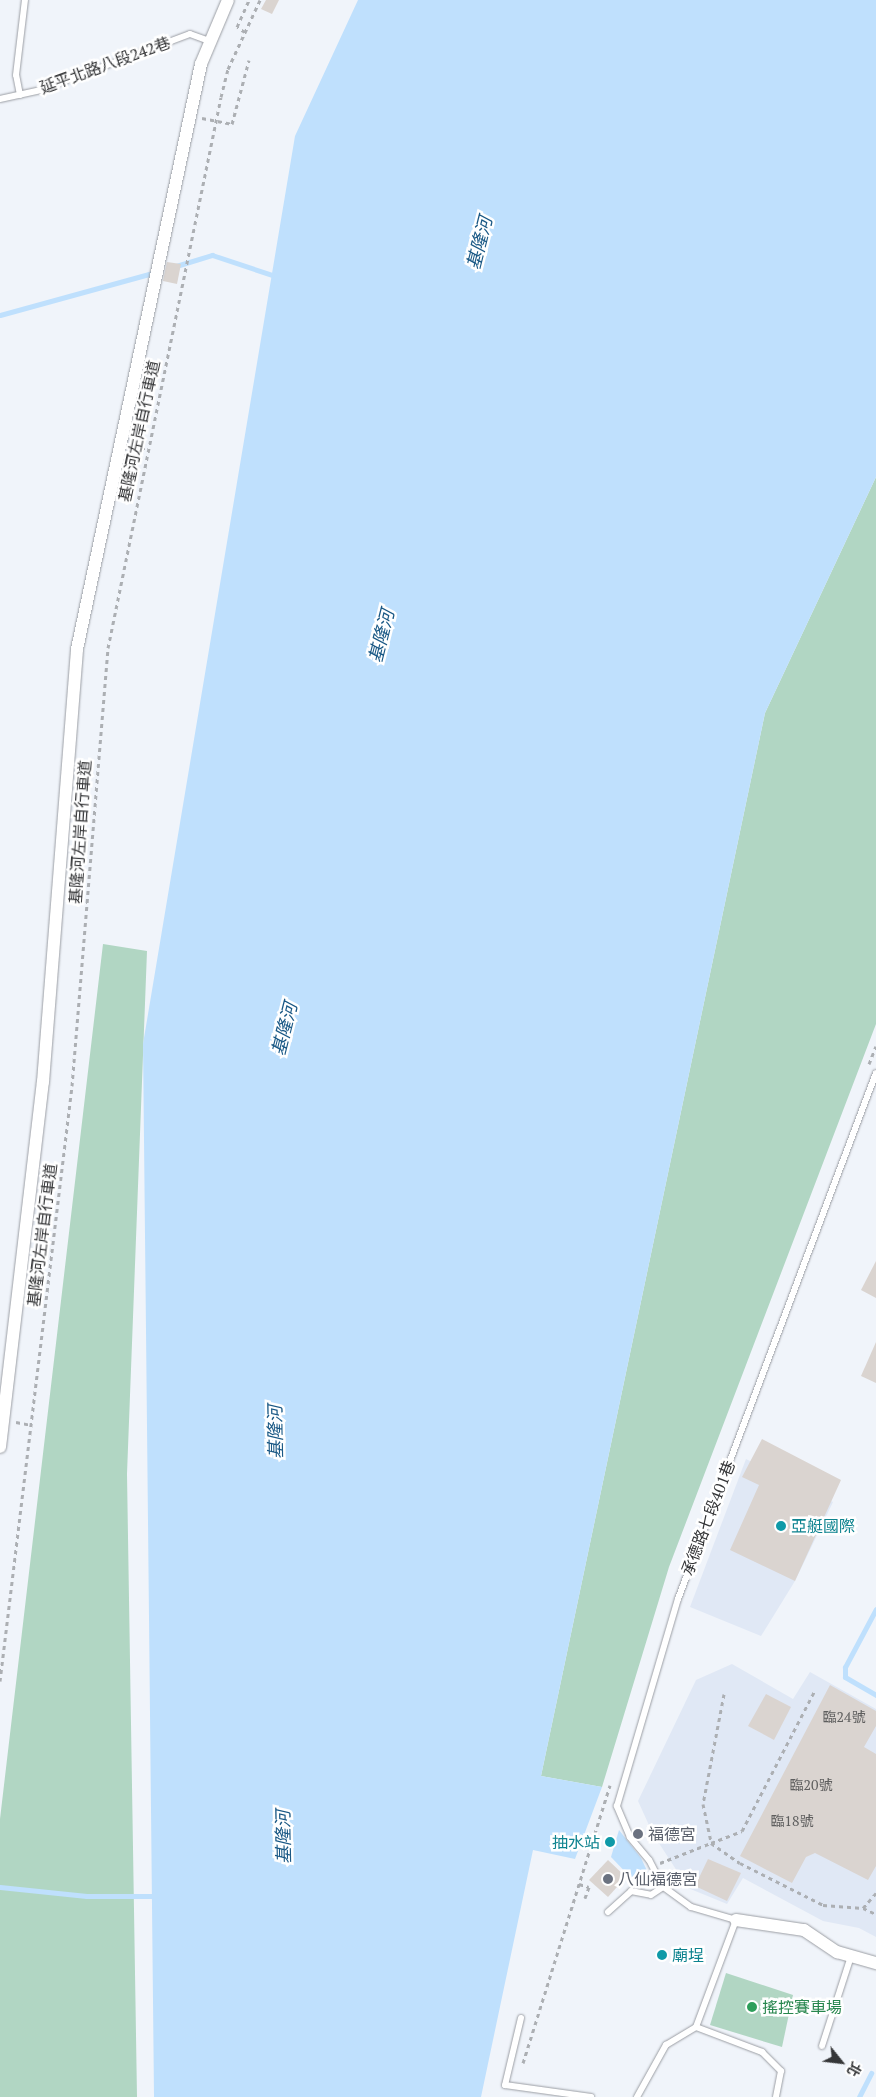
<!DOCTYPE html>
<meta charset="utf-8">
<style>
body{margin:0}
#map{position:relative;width:876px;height:2097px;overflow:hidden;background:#f0f4fa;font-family:"PT Serif","Noto Sans TC",serif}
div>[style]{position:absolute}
.built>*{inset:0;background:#e0e8f5}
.green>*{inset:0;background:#b1d6c3}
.water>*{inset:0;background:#bfe0fd}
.stream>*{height:5px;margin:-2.5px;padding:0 2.5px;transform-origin:2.5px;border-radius:2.5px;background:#bfe0fd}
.building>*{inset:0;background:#dad4d0}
.path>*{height:3px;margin-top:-1.5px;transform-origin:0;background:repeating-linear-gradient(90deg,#acafb3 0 4px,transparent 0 8px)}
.roads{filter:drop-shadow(0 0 1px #9b9ea4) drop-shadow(0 0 1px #9b9ea4)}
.lane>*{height:6px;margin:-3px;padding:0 3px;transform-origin:3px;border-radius:3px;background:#fff}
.street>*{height:12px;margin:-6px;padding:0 6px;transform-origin:6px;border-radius:6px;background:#fff}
.dots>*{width:14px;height:14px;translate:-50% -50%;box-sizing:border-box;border:2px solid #fff;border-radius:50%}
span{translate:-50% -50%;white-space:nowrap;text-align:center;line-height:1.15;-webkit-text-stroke:5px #fff;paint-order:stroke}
.number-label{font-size:14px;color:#5e5e5e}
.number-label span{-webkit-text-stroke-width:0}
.street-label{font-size:16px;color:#353638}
.culture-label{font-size:16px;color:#0d838f}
.left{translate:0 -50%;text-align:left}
.right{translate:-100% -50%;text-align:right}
.worship-label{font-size:16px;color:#5b616d}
.leisure-label{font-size:16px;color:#27864d}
.water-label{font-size:18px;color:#195885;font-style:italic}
.north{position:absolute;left:816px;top:2037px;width:50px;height:50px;-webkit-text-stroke:4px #fff;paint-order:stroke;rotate:119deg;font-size:14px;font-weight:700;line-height:20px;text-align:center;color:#353638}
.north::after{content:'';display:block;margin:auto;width:18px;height:22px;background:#353638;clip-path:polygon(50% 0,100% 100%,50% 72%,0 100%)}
</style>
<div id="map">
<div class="built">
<i style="clip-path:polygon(746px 1459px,833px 1502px,795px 1581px,761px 1636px,690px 1607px)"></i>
<i style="clip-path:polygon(732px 1664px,793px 1699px,810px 1672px,876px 1709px,876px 1937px,859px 1928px,823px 1921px,743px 1878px,727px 1904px,688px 1888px,653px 1834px,638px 1801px,696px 1680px)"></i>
</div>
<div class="green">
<i style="clip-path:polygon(876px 477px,876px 1024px,669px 1567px,602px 1787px,541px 1776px,765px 713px)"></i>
<i style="clip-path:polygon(103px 944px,147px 951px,127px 1474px,137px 2097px,0 2097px,0 1819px)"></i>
<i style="clip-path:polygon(726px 1973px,793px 1995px,782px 2047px,710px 2025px)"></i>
</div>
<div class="water">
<i style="clip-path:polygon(358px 0,876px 0,876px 477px,765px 713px,541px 1776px,602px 1787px,575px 1859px,533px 1850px,481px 2097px,154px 2097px,143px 1044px,295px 136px)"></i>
<i style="clip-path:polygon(619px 1830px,641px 1858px,649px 1875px,646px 1885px,633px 1880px,611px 1857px)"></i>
</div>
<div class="stream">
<i style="left:176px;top:266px;width:38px;rotate:-17deg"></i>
<i style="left:212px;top:255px;width:63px;rotate:18.4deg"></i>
<i style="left:0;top:315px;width:162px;rotate:-15.4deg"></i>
<i style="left:876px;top:1609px;width:66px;rotate:118.1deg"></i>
<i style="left:845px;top:1667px;width:10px;rotate:90deg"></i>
<i style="left:845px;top:1677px;width:36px;rotate:30deg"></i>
<i style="left:0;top:1887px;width:87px;rotate:5.9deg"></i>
<i style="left:87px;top:1896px;width:70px"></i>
<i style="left:859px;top:2097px;width:27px;rotate:-63deg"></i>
</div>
<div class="building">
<i style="clip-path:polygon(266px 0,279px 0,272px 14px,261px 9px)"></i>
<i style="clip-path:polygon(167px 262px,181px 264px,177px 284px,163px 281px)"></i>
<i style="clip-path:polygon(876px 1261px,876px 1298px,861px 1290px)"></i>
<i style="clip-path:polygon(876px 1342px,876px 1383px,861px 1376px)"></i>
<i style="clip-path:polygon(762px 1439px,841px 1480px,795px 1581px,730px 1550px,759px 1485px,742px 1477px)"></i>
<i style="clip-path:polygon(830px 1685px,876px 1711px,876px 1726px,864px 1747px,876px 1754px,876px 1866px,868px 1880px,815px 1853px,806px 1857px,792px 1883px,740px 1856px)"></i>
<i style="clip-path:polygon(766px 1694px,791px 1707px,774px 1740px,748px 1726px)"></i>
<i style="clip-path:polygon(708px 1859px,741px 1873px,727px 1901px,695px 1886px)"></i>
<i style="clip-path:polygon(608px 1860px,626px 1877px,608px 1897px,589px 1880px)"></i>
</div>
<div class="path">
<i style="left:245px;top:32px;width:9px;rotate:-148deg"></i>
<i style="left:237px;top:27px;width:30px;rotate:-66deg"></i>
<i style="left:202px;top:118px;width:31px;rotate:11deg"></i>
<i style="left:232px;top:124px;width:66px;rotate:-75.1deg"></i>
<i style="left:133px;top:446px;width:16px;rotate:15deg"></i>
<i style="left:70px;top:901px;width:17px;rotate:3deg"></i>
<i style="left:869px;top:1064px;width:19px;rotate:-69deg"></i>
<i style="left:16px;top:1422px;width:15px;rotate:11deg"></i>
<i style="left:0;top:1681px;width:599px;rotate:-83.1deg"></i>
<i style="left:72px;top:1086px;width:439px;rotate:-85.3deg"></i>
<i style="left:108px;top:648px;width:562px;rotate:-78.41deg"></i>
<i style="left:221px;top:97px;width:29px;rotate:-76deg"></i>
<i style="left:228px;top:69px;width:76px;rotate:-65.1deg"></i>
<i style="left:724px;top:1694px;width:112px;rotate:100.8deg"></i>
<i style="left:703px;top:1804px;width:40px;rotate:78deg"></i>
<i style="left:711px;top:1843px;width:33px;rotate:-21deg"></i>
<i style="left:742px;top:1831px;width:157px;rotate:-62.6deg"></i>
<i style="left:660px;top:1863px;width:55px;rotate:-21.4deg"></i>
<i style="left:711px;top:1843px;width:35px;rotate:35deg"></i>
<i style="left:740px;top:1863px;width:93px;rotate:26.8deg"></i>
<i style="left:823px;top:1905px;width:40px;rotate:4.3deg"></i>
<i style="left:863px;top:1908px;width:20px;rotate:-49deg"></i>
<i style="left:579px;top:1884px;width:10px;rotate:17deg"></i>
<i style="left:589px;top:1887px;width:12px;rotate:110deg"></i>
<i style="left:863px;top:1908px;width:14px;rotate:25deg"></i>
<i style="left:523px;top:2063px;width:291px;rotate:-72.6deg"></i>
</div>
<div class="roads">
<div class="lane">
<i style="left:20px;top:95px;width:20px;rotate:-101deg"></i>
<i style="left:16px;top:75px;width:76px;rotate:-83.2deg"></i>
<i style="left:0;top:99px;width:42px;rotate:-12.4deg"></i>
<i style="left:41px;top:90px;width:159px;rotate:-20.6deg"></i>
<i style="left:190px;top:34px;width:20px;rotate:20deg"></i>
<i style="left:608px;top:1912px;width:31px;rotate:-42deg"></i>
<i style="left:631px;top:1891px;width:20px;rotate:11deg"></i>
<i style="left:651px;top:1895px;width:14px;rotate:-34deg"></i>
<i style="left:521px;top:2018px;width:69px;rotate:103.4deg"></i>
<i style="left:505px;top:2085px;width:87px;rotate:7.9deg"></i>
<i style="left:696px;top:2027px;width:71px;rotate:20.7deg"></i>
<i style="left:762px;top:2052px;width:27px;rotate:45deg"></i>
<i style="left:781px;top:2071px;width:26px;rotate:101deg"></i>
<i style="left:822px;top:2046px;width:95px;rotate:-72.1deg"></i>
<i style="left:637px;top:2097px;width:60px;rotate:-60.9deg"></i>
<i style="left:666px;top:2045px;width:35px;rotate:-31deg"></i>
<i style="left:696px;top:2027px;width:114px;rotate:-69.5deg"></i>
<i style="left:736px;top:1920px;width:47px;rotate:-163.9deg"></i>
<i style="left:691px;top:1907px;width:34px;rotate:-144deg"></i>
<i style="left:663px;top:1887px;width:30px;rotate:-117deg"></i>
<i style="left:649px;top:1860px;width:30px;rotate:-130deg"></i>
<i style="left:630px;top:1837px;width:34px;rotate:-113deg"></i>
<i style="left:617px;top:1806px;width:216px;rotate:-73.6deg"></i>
<i style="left:678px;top:1599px;width:562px;rotate:-69.37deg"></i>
</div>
<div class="street">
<i style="left:0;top:1447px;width:368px;rotate:-83.3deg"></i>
<i style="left:43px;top:1082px;width:434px;rotate:-85.5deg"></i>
<i style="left:77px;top:649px;width:598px;rotate:-78.03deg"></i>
<i style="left:201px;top:64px;width:69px;rotate:-67.1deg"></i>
<i style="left:736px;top:1920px;width:69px;rotate:8.4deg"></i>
<i style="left:804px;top:1930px;width:40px;rotate:34deg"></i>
<i style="left:837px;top:1952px;width:41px;rotate:15.8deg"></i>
</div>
</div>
<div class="dots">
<i style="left:781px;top:1526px;background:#0f9aa8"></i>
<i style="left:638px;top:1834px;background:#6b7280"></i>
<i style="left:610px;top:1842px;background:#0f9aa8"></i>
<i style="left:608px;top:1879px;background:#6b7280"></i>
<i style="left:662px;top:1955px;background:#0f9aa8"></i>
<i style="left:752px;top:2007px;background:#2e9e5b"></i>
</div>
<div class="number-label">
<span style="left:844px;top:1717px">臨24號</span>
<span style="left:811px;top:1785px">臨20號</span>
<span style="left:792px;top:1821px">臨18號</span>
</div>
<div class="street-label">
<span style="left:105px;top:65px;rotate:-20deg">延平北路八段242巷</span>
<span style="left:139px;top:431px;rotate:-78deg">基隆河左岸自行車道</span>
<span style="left:80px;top:832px;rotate:-86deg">基隆河左岸自行車道</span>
<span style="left:42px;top:1235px;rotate:-83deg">基隆河左岸自行車道</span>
<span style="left:708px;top:1518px;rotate:-69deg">承德路七段401巷</span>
</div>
<div class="culture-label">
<span class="left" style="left:791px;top:1526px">亞艇國際</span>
<span class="right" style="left:600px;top:1842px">抽水站</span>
<span class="left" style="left:672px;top:1955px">廟埕</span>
</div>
<div class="worship-label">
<span class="left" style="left:648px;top:1834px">福德宮</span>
<span class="left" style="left:618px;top:1879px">八仙福德宮</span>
</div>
<div class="leisure-label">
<span class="left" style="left:762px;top:2007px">搖控賽車場</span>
</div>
<div class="water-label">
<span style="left:479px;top:243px;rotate:-76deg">基隆河</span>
<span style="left:381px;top:636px;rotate:-76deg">基隆河</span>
<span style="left:284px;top:1029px;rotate:-76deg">基隆河</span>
<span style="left:275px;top:1432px;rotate:-91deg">基隆河</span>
<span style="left:283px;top:1837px;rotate:-91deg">基隆河</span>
</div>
<div class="north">北</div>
</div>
